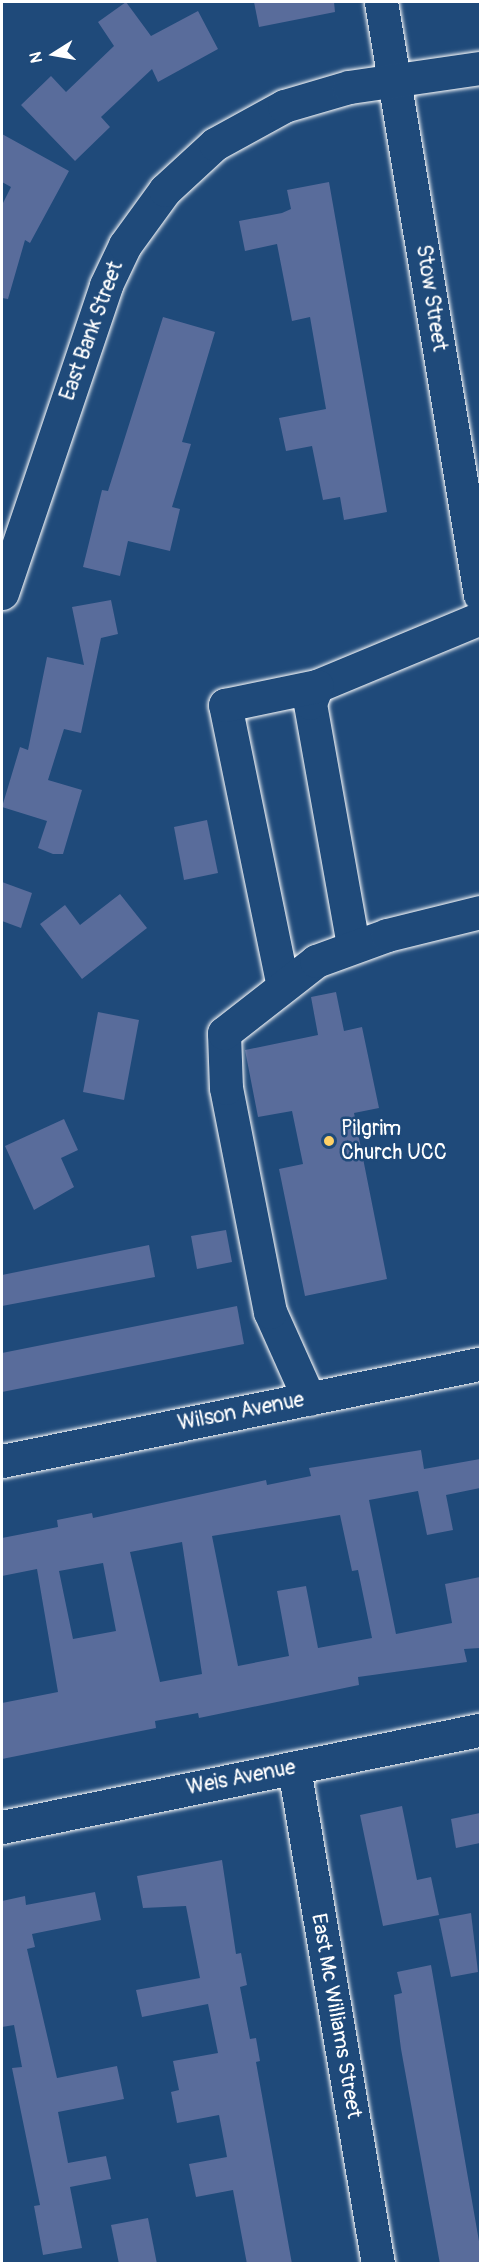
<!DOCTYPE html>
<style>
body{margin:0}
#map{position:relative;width:482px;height:2265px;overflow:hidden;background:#1f4a7a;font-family:Pangolin,sans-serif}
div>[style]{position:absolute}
.building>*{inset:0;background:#596c9b}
.roads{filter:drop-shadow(0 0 2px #fff) drop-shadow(0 0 2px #fff)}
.minor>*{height:33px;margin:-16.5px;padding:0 16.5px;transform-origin:16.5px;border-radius:16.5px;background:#1f4a7a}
.dots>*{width:16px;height:16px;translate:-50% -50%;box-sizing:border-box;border:3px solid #1f4a7a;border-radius:50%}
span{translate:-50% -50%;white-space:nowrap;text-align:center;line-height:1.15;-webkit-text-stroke:5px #1f4a7a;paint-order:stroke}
.street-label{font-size:21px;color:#fff}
.poi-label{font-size:21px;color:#fff}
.left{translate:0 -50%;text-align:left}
.frame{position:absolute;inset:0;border:3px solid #fff;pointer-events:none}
.north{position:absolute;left:24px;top:24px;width:60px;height:60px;-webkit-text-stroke:4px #1f4a7a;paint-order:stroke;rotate:259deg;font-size:16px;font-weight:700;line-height:24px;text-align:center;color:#fff}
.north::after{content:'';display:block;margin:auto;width:21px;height:27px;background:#fff;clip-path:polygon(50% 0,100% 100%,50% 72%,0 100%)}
</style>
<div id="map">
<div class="building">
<i style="clip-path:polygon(126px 2px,151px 36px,198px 11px,218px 49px,158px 82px,152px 69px,101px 117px,110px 127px,75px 161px,21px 105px,51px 76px,66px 92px,114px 46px,98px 22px)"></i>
<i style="clip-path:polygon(254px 2px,334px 2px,335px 12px,259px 27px)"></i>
<i style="clip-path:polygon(2px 134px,69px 171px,30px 243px,25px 240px,8px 299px,2px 298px,2px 205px,11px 187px,2px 182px)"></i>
<i style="clip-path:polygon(329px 182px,387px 512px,344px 520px,340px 497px,323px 500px,312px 446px,286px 451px,279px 418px,326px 409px,310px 317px,292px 321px,277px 244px,245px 251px,239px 221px,282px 213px,291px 209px,287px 190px)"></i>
<i style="clip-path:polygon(163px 317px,215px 332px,182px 442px,191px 444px,172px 507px,180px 509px,170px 551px,128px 541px,120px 576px,83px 567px,102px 490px,108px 491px)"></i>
<i style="clip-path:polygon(111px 600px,118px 634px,101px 638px,81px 733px,64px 729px,48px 780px,82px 790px,63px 854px,53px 854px,38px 848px,47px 821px,2px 807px,20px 747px,28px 750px,47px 657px,84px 665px,72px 607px)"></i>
<i style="clip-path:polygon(207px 820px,218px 873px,184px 880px,174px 827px)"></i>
<i style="clip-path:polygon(2px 882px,32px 893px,21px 928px,2px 921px)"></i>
<i style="clip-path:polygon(120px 894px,147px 928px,82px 979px,40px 924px,65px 905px,80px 925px)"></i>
<i style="clip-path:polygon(336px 992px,344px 1031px,362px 1027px,379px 1108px,354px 1113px,387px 1279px,305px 1296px,279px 1169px,303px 1164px,292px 1111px,258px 1117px,245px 1050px,318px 1035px,311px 997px)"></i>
<i style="clip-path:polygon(98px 1012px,139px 1020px,124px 1100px,83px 1092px)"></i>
<i style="clip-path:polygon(64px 1119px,78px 1150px,61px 1158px,74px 1187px,34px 1210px,5px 1146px)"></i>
<i style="clip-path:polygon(226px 1230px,232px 1262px,197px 1269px,191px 1236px)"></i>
<i style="clip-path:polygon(149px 1245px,155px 1277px,2px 1306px,2px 1275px)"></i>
<i style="clip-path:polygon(237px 1306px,244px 1344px,2px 1392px,2px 1353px)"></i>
<i style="clip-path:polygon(evenodd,421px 1450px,424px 1469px,480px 1459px,480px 1488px,446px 1495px,453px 1530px,427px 1535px,418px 1491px,369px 1500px,396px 1634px,452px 1623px,445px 1584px,480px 1577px,480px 1648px,464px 1649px,467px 1662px,358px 1677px,359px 1685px,199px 1718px,198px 1713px,155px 1721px,156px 1728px,2px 1759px,2px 1703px,58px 1692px,37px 1569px,2px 1576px,2px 1538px,58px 1527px,57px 1520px,92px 1513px,93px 1518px,266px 1480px,267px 1485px,311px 1476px,309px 1468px,421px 1450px,340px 1515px,352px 1571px,358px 1570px,372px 1638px,318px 1648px,306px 1586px,277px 1591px,289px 1656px,238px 1666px,212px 1536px,340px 1515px,421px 1450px,182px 1542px,202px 1674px,160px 1682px,130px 1552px,182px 1542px,421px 1450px,103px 1563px,116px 1631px,73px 1639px,59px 1571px,103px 1563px)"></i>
<i style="clip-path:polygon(402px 1806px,417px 1880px,431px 1877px,439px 1915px,383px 1926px,360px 1815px)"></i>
<i style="clip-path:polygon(480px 1813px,480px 1843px,456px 1848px,451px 1819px)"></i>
<i style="clip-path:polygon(222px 1860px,236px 1954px,241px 1953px,247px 1985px,240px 1987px,250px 2039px,256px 2038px,260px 2061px,256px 2062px,292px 2264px,247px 2264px,233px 2190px,196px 2197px,189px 2164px,227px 2157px,219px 2115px,177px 2123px,171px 2092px,179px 2090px,173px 2061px,218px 2053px,208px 2004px,142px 2017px,136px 1990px,200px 1978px,186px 1906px,143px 1908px,137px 1876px)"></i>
<i style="clip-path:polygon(95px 1892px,101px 1920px,32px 1934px,35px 1947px,27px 1949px,57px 2078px,117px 2066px,124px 2099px,58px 2112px,68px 2163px,106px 2156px,111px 2179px,70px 2187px,82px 2248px,43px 2255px,34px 2206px,40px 2205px,12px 2068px,22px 2067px,14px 2025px,2px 2027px,2px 1901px,25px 1896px,26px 1905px)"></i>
<i style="clip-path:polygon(471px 1913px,478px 1972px,451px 1977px,439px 1919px)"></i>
<i style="clip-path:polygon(431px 1965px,480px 2247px,480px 2264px,440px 2264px,401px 2049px,394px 1995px,402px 1993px,397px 1972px)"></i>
<i style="clip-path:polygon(148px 2218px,157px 2264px,119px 2264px,111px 2225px)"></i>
</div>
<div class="roads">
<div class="minor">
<i style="left:381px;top:2px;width:601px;rotate:80.52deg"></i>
<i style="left:2px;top:593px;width:325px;rotate:-71.3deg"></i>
<i style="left:106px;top:285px;width:44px;rotate:-64.6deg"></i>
<i style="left:125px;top:245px;width:68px;rotate:-54deg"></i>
<i style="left:165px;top:190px;width:68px;rotate:-42.6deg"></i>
<i style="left:215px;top:144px;width:79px;rotate:-28.8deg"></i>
<i style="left:284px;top:106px;width:68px;rotate:-16.3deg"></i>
<i style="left:349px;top:87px;width:132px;rotate:-8.3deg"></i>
<i style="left:353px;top:945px;width:246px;rotate:-100.1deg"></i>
<i style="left:310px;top:703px;width:18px;rotate:-68deg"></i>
<i style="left:317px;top:686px;width:177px;rotate:-22.6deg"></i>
<i style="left:282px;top:982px;width:283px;rotate:-101.6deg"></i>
<i style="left:225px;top:705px;width:94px;rotate:-11.7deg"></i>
<i style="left:309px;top:1399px;width:95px;rotate:-114.1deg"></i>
<i style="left:270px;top:1312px;width:228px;rotate:-101.1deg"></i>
<i style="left:226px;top:1088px;width:55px;rotate:-92.1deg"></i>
<i style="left:224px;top:1033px;width:117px;rotate:-38deg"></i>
<i style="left:316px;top:961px;width:76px;rotate:-20.1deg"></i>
<i style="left:387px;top:935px;width:96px;rotate:-13.9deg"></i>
<i style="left:2px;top:1461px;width:488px;rotate:-11.5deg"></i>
<i style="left:294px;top:1768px;width:503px;rotate:80.39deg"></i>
<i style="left:2px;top:1827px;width:488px;rotate:-11.5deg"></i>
</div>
</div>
<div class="dots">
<i style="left:329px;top:1141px;background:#ffd166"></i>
</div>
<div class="street-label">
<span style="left:431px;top:298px;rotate:81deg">Stow Street</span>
<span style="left:92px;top:331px;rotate:-70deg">East Bank Street</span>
<span style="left:241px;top:1412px;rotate:-11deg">Wilson Avenue</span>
<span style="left:241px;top:1778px;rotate:-11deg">Weis Avenue</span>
<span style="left:336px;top:2016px;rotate:80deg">East Mc Williams Street</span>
</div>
<div class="poi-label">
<span class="left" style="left:341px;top:1141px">Pilgrim<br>Church UCC</span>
</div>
<div class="frame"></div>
<div class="north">N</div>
</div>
